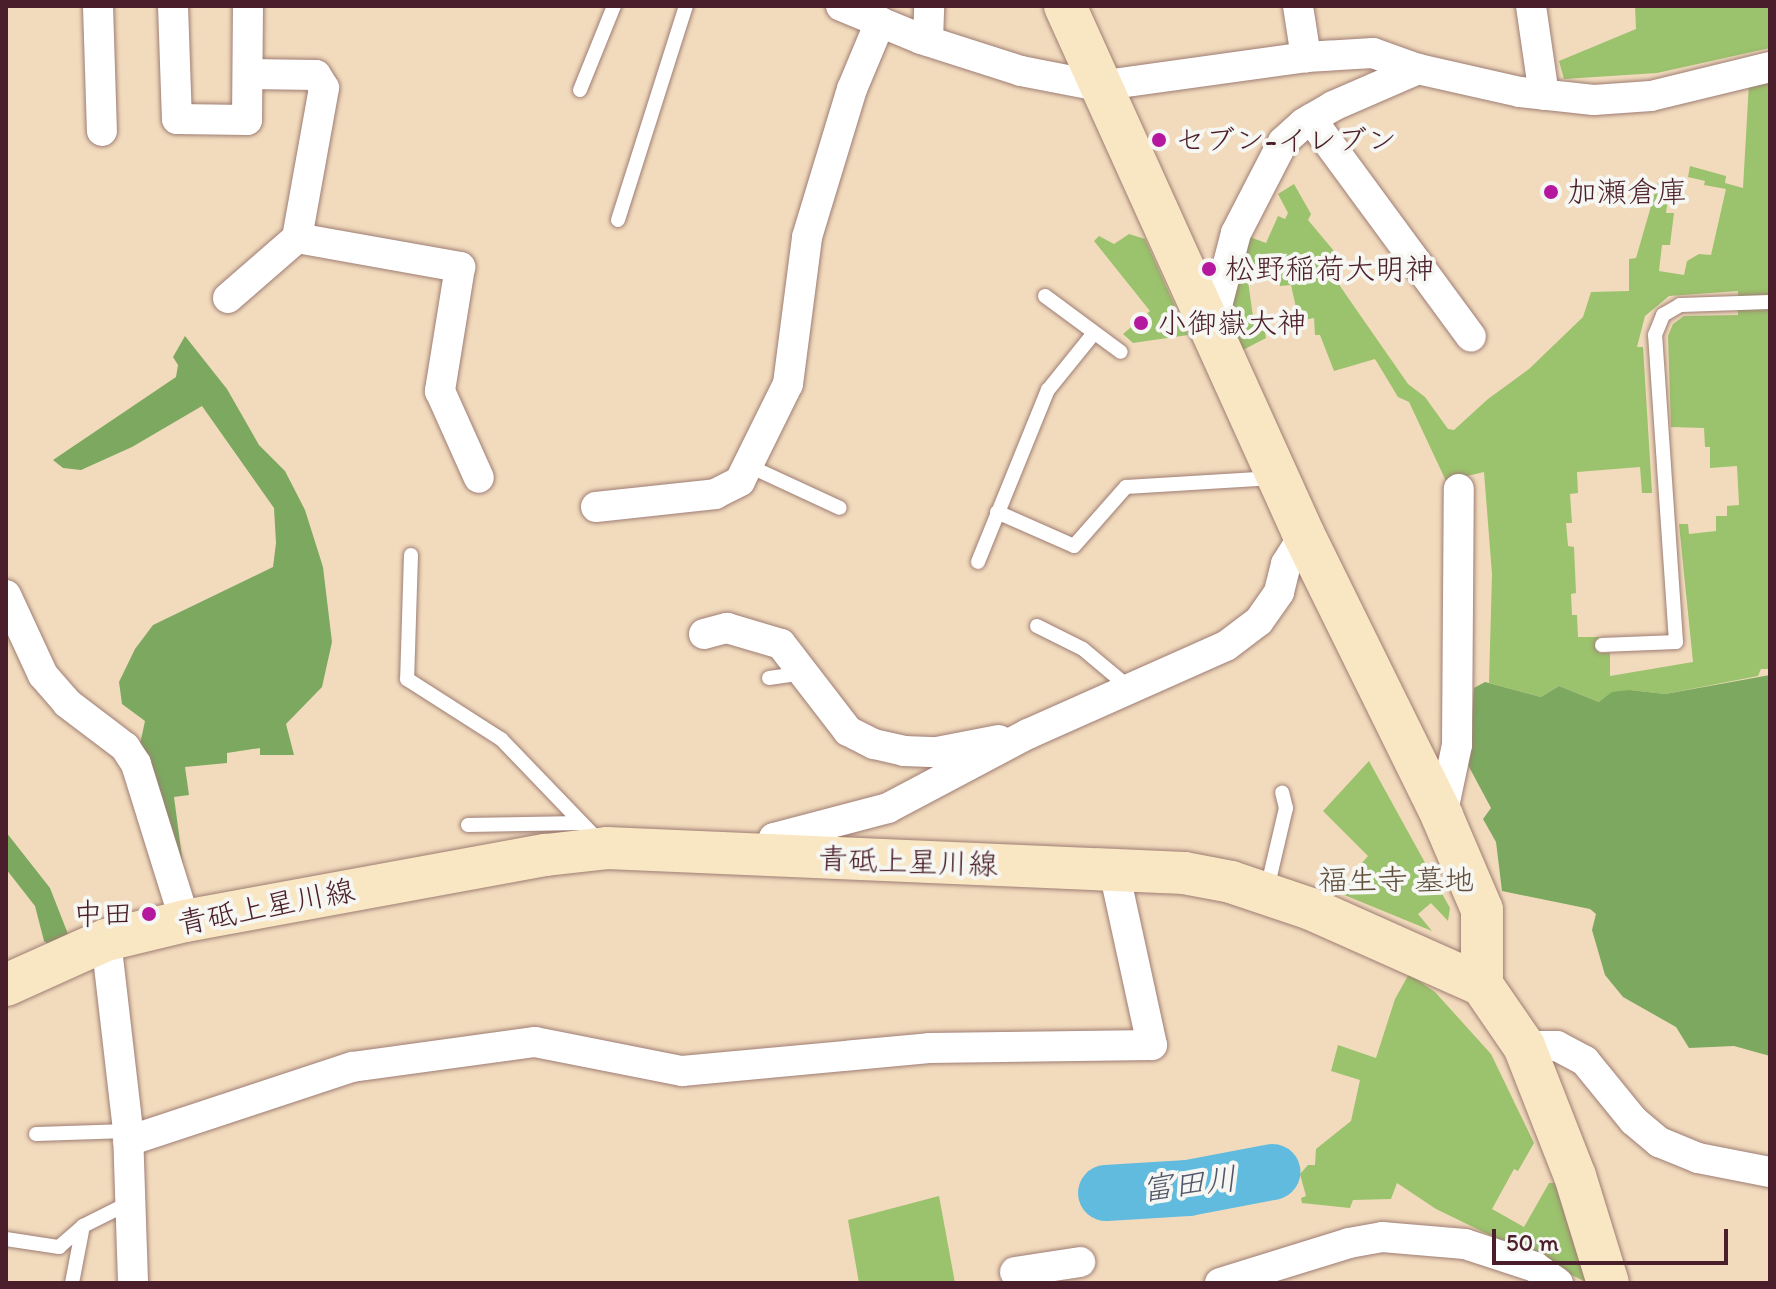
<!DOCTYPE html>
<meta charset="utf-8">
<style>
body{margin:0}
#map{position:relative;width:1776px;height:1289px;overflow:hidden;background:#f2dbbd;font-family:Itim,"Klee One",sans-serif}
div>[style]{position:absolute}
.green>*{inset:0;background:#9bc26d}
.forest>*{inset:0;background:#7ca860}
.river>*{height:56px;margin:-28px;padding:0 28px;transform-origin:28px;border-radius:28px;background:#60bbde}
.roads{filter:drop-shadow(0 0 2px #9e7d74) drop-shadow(0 0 2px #9e7d74)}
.lane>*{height:14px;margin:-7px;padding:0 7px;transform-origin:7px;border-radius:7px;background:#fff}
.street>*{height:30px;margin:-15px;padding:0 15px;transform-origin:15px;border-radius:15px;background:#fff}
.secondary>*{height:42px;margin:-21px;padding:0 21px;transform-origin:21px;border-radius:21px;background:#f9e7c3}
.dots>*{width:22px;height:22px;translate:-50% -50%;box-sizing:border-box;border:4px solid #f6f6f2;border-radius:50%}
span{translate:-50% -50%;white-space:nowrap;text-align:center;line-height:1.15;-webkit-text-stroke:8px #f6f6f2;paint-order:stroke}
.poi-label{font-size:30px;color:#4a1f2b}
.left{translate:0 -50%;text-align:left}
.right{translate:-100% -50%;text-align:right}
.street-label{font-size:30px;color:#4a1f2b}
.park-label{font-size:30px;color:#62503f}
.water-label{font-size:32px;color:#52566a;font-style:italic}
.frame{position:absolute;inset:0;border:8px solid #4a1f2b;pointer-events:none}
.scale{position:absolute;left:1492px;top:1229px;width:236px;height:36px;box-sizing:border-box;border:4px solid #4a1f2b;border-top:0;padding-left:10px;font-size:24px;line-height:28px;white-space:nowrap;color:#4a1f2b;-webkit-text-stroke:6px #f6f6f2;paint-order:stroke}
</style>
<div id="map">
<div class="green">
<i style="clip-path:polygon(1635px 6px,1770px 6px,1770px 48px,1657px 73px,1564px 79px,1559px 61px,1636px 29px)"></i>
<i style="clip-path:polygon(evenodd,1770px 78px,1770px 669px,1761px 669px,1758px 676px,1665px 694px,1630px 690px,1599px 702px,1559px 686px,1541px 697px,1489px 683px,1492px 574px,1484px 472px,1446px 481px,1409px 402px,1398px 397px,1375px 359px,1334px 371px,1320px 335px,1315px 335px,1314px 318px,1299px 321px,1291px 285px,1280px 286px,1278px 270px,1247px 274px,1255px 331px,1265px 331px,1266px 338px,1239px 352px,1225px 311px,1247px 236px,1266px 243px,1278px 216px,1285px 219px,1288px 213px,1278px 194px,1294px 184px,1311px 214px,1308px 220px,1334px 251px,1328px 257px,1342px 271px,1334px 276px,1342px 289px,1408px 384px,1425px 397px,1448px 429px,1454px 430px,1488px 399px,1529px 369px,1583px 317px,1591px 292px,1629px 291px,1629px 259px,1636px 258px,1658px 182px,1670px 185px,1666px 213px,1674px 213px,1670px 245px,1662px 245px,1659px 271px,1684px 275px,1687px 261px,1699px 254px,1711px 255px,1726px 189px,1704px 185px,1705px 181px,1688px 177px,1690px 166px,1726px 176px,1725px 183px,1743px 188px,1749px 83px,1770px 78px,1738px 291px,1738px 315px,1684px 316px,1673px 324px,1668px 336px,1671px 427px,1704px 428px,1705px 447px,1710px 447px,1710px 468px,1737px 466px,1739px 505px,1727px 506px,1727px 516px,1716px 516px,1716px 531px,1689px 534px,1688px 524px,1679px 524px,1693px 662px,1610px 676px,1610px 653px,1599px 653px,1599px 637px,1578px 637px,1577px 615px,1572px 615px,1571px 594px,1576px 593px,1574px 547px,1568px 546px,1566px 523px,1572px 523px,1570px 494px,1578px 493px,1577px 472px,1640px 467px,1642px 493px,1652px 493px,1643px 347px,1637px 347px,1645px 316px,1669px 296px,1738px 291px)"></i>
<i style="clip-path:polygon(1129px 234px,1145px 239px,1188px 335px,1133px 343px,1123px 334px,1150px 311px,1094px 241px,1099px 236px,1114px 244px)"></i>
<i style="clip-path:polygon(1369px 761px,1450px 908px,1448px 921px,1431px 903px,1418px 914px,1432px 931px,1337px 892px,1368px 856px,1323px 811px)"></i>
<i style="clip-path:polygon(1409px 974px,1435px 992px,1491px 1054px,1534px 1143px,1518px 1171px,1514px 1169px,1492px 1209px,1524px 1227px,1549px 1183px,1555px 1183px,1586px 1282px,1436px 1209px,1397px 1183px,1391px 1199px,1353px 1200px,1350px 1208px,1302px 1203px,1301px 1198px,1306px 1196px,1300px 1174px,1308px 1165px,1315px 1165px,1316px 1149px,1351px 1121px,1360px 1080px,1331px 1071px,1338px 1045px,1376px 1058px,1395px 999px)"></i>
<i style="clip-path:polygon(939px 1196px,955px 1283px,859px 1283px,848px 1220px)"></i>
</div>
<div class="forest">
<i style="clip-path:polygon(185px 336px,227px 389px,259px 445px,285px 471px,305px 510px,323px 567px,332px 642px,322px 687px,286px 724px,294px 755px,260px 755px,260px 748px,227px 753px,227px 763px,185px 767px,189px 795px,174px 797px,184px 872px,139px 749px,145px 721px,122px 704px,119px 682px,135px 649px,153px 625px,273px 567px,276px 543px,274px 508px,202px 406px,132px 447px,81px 470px,63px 468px,53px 460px,176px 377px,178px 365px,173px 357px)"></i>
<i style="clip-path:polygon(1770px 675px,1770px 1056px,1734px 1046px,1689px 1048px,1676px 1027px,1623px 997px,1605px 975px,1592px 930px,1596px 914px,1590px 909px,1502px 891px,1496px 842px,1483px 819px,1491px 808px,1468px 765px,1474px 688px,1485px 682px,1541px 697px,1559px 686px,1599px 702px,1612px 692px,1630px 690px,1665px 694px)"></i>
<i style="clip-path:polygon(6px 832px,50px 888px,68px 934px,48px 944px,44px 941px,35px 906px,6px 869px)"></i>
</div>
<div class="river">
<i style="left:1106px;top:1193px;width:82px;rotate:-3.5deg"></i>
<i style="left:1188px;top:1188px;width:86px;rotate:-10.8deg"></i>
</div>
<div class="roads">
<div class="lane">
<i style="left:580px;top:90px;width:91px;rotate:-68deg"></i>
<i style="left:618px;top:220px;width:225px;rotate:-72.4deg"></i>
<i style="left:1045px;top:296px;width:94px;rotate:36.4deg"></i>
<i style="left:747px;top:465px;width:102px;rotate:24.8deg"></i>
<i style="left:997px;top:512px;width:84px;rotate:23.8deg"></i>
<i style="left:1074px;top:546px;width:79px;rotate:-48.6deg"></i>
<i style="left:1126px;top:487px;width:148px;rotate:-3.5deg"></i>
<i style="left:411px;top:555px;width:124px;rotate:91.8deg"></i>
<i style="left:407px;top:679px;width:112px;rotate:32.6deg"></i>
<i style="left:501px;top:739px;width:143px;rotate:46.1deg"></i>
<i style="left:978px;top:562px;width:186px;rotate:-67.9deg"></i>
<i style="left:1048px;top:390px;width:73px;rotate:-51.1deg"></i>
<i style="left:1037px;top:626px;width:51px;rotate:26.6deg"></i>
<i style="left:1083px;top:649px;width:64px;rotate:39.9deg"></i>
<i style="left:1602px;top:645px;width:74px;rotate:-2.3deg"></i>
<i style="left:1676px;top:642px;width:308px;rotate:-93.9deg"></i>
<i style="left:1655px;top:335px;width:22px;rotate:-68deg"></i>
<i style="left:1663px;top:315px;width:20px;rotate:-30deg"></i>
<i style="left:1680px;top:305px;width:90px;rotate:-1.9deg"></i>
<i style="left:769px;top:678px;width:35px;rotate:-8deg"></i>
<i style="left:468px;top:825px;width:113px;rotate:-1deg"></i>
<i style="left:1267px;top:889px;width:83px;rotate:-76.8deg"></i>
<i style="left:1286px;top:808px;width:16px;rotate:-104deg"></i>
<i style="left:36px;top:1134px;width:92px;rotate:-1.9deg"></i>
<i style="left:6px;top:1239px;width:54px;rotate:8.6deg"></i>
<i style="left:59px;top:1247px;width:32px;rotate:-41deg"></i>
<i style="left:72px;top:1283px;width:58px;rotate:-79.1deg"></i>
<i style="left:83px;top:1226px;width:54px;rotate:-26.6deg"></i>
</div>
<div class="street">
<i style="left:98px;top:6px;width:125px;rotate:88.2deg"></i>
<i style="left:173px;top:6px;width:113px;rotate:88deg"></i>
<i style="left:177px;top:119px;width:70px;rotate:0.8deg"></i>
<i style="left:247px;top:120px;width:114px;rotate:-89.5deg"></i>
<i style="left:841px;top:6px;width:87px;rotate:22.4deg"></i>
<i style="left:921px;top:39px;width:105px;rotate:17.7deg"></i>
<i style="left:1021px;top:71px;width:78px;rotate:11deg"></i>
<i style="left:1098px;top:86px;width:210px;rotate:-7.9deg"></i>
<i style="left:1306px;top:57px;width:67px;rotate:-3.4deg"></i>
<i style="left:1373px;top:53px;width:48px;rotate:19.6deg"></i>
<i style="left:1418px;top:69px;width:105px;rotate:12.7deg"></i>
<i style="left:1520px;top:92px;width:74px;rotate:6.2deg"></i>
<i style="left:1594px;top:100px;width:57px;rotate:-4deg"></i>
<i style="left:1651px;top:96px;width:122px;rotate:-13.7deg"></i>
<i style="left:1298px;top:6px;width:52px;rotate:81.1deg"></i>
<i style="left:1531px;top:6px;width:90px;rotate:81.7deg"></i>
<i style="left:928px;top:41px;width:35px;rotate:-88deg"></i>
<i style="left:249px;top:74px;width:67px;rotate:0.9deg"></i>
<i style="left:316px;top:75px;width:15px;rotate:58deg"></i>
<i style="left:324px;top:88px;width:152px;rotate:100.2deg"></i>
<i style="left:297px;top:238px;width:166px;rotate:10.1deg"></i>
<i style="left:460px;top:267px;width:126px;rotate:99.2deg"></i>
<i style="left:440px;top:391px;width:95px;rotate:65.9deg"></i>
<i style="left:1311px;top:119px;width:270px;rotate:53.7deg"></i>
<i style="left:228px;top:298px;width:91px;rotate:-41deg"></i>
<i style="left:1216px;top:335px;width:33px;rotate:-87deg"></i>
<i style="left:1218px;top:302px;width:71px;rotate:-75.4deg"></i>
<i style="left:1236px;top:233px;width:102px;rotate:-62.7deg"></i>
<i style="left:1283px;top:142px;width:28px;rotate:-42deg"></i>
<i style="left:1304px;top:123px;width:34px;rotate:-30deg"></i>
<i style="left:1333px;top:106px;width:93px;rotate:-23.5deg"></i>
<i style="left:596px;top:507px;width:120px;rotate:-6.2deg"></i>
<i style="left:715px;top:494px;width:28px;rotate:-27deg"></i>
<i style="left:740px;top:481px;width:108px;rotate:-63.7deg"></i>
<i style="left:788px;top:384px;width:148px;rotate:-82.6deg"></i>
<i style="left:807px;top:237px;width:155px;rotate:-73.1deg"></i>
<i style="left:852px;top:89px;width:73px;rotate:-67.3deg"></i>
<i style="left:6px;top:595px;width:88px;rotate:65.2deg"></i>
<i style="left:43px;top:675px;width:37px;rotate:49deg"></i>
<i style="left:67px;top:703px;width:73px;rotate:37.2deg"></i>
<i style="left:125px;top:747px;width:20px;rotate:57deg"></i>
<i style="left:136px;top:764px;width:164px;rotate:72.7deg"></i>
<i style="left:704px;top:634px;width:24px;rotate:-15deg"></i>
<i style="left:727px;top:628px;width:56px;rotate:16.5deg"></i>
<i style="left:781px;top:644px;width:110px;rotate:52.4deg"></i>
<i style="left:848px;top:731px;width:29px;rotate:27deg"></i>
<i style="left:874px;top:744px;width:31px;rotate:13deg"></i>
<i style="left:904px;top:751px;width:33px;rotate:2deg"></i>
<i style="left:937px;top:752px;width:63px;rotate:-11deg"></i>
<i style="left:1442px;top:816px;width:73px;rotate:-78.1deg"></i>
<i style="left:1457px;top:745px;width:256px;rotate:-89.6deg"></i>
<i style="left:767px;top:856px;width:19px;rotate:-69deg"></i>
<i style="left:774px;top:838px;width:118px;rotate:-14.7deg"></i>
<i style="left:888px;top:808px;width:158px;rotate:-27.9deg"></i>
<i style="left:1028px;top:734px;width:217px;rotate:-24deg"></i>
<i style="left:1226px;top:646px;width:41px;rotate:-37.1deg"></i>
<i style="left:1259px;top:621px;width:35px;rotate:-55deg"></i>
<i style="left:1279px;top:592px;width:29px;rotate:-76deg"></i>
<i style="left:1286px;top:564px;width:34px;rotate:-58deg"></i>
<i style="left:106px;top:940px;width:192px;rotate:83.4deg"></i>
<i style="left:128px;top:1131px;width:152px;rotate:88.1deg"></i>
<i style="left:1524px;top:1046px;width:33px"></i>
<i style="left:1557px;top:1046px;width:32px;rotate:28deg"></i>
<i style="left:1585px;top:1061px;width:77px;rotate:50.8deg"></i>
<i style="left:1634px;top:1121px;width:33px;rotate:40deg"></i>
<i style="left:1659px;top:1142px;width:42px;rotate:22.3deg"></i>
<i style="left:1698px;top:1158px;width:73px;rotate:11deg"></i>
<i style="left:128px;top:1141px;width:236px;rotate:-18.3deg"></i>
<i style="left:352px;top:1067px;width:185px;rotate:-7.8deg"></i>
<i style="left:535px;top:1042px;width:150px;rotate:11.2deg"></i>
<i style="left:682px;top:1071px;width:248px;rotate:-5.3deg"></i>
<i style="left:929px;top:1048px;width:223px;rotate:-0.8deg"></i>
<i style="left:1152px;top:1045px;width:178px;rotate:-102.3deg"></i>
<i style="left:1015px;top:1272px;width:66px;rotate:-8.7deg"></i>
<i style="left:1220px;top:1283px;width:135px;rotate:-17.2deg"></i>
<i style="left:1349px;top:1243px;width:34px;rotate:-10deg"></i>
<i style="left:1382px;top:1237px;width:83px;rotate:4.8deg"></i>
<i style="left:1465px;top:1244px;width:74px;rotate:18.2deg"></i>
<i style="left:1535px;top:1267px;width:28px;rotate:35deg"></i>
</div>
<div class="secondary">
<i style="left:1065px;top:6px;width:580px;rotate:65.69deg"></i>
<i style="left:1304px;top:535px;width:313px;rotate:63.8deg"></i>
<i style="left:1442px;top:816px;width:102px;rotate:66.9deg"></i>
<i style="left:1482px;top:910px;width:75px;rotate:90deg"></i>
<i style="left:6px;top:985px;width:110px;rotate:-24.2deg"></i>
<i style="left:106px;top:940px;width:81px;rotate:-13.5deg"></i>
<i style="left:185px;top:921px;width:367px;rotate:-10.4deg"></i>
<i style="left:546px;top:855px;width:61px;rotate:-6.5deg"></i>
<i style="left:607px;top:848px;width:578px;rotate:2.48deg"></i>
<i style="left:1184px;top:873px;width:48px;rotate:10.8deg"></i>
<i style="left:1231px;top:882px;width:84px;rotate:18.6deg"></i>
<i style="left:1311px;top:909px;width:187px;rotate:24deg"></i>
<i style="left:1482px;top:985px;width:74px;rotate:55.5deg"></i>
<i style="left:1524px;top:1046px;width:140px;rotate:68.6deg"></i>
<i style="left:1575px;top:1176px;width:112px;rotate:72.9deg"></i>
</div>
</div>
<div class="dots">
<i style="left:1159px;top:140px;background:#b5179e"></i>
<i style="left:1551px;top:192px;background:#b5179e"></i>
<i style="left:1209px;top:269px;background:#b5179e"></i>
<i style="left:1141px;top:323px;background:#b5179e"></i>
<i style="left:149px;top:914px;background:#b5179e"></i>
</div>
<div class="poi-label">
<span class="left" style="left:1175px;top:140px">セブン-イレブン</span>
<span class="left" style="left:1567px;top:192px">加瀬倉庫</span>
<span class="left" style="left:1225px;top:269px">松野稲荷大明神</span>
<span class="left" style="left:1157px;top:323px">小御嶽大神</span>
<span class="right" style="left:133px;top:914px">中田</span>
</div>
<div class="street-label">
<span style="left:908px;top:862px;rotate:2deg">青砥上星川線</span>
<span style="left:266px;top:907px;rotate:-11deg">青砥上星川線</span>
</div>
<div class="park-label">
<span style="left:1396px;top:880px">福生寺 墓地</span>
</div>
<div class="water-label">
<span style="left:1189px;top:1184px;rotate:-7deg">富田川</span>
</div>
<div class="frame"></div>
<div class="scale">50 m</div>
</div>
